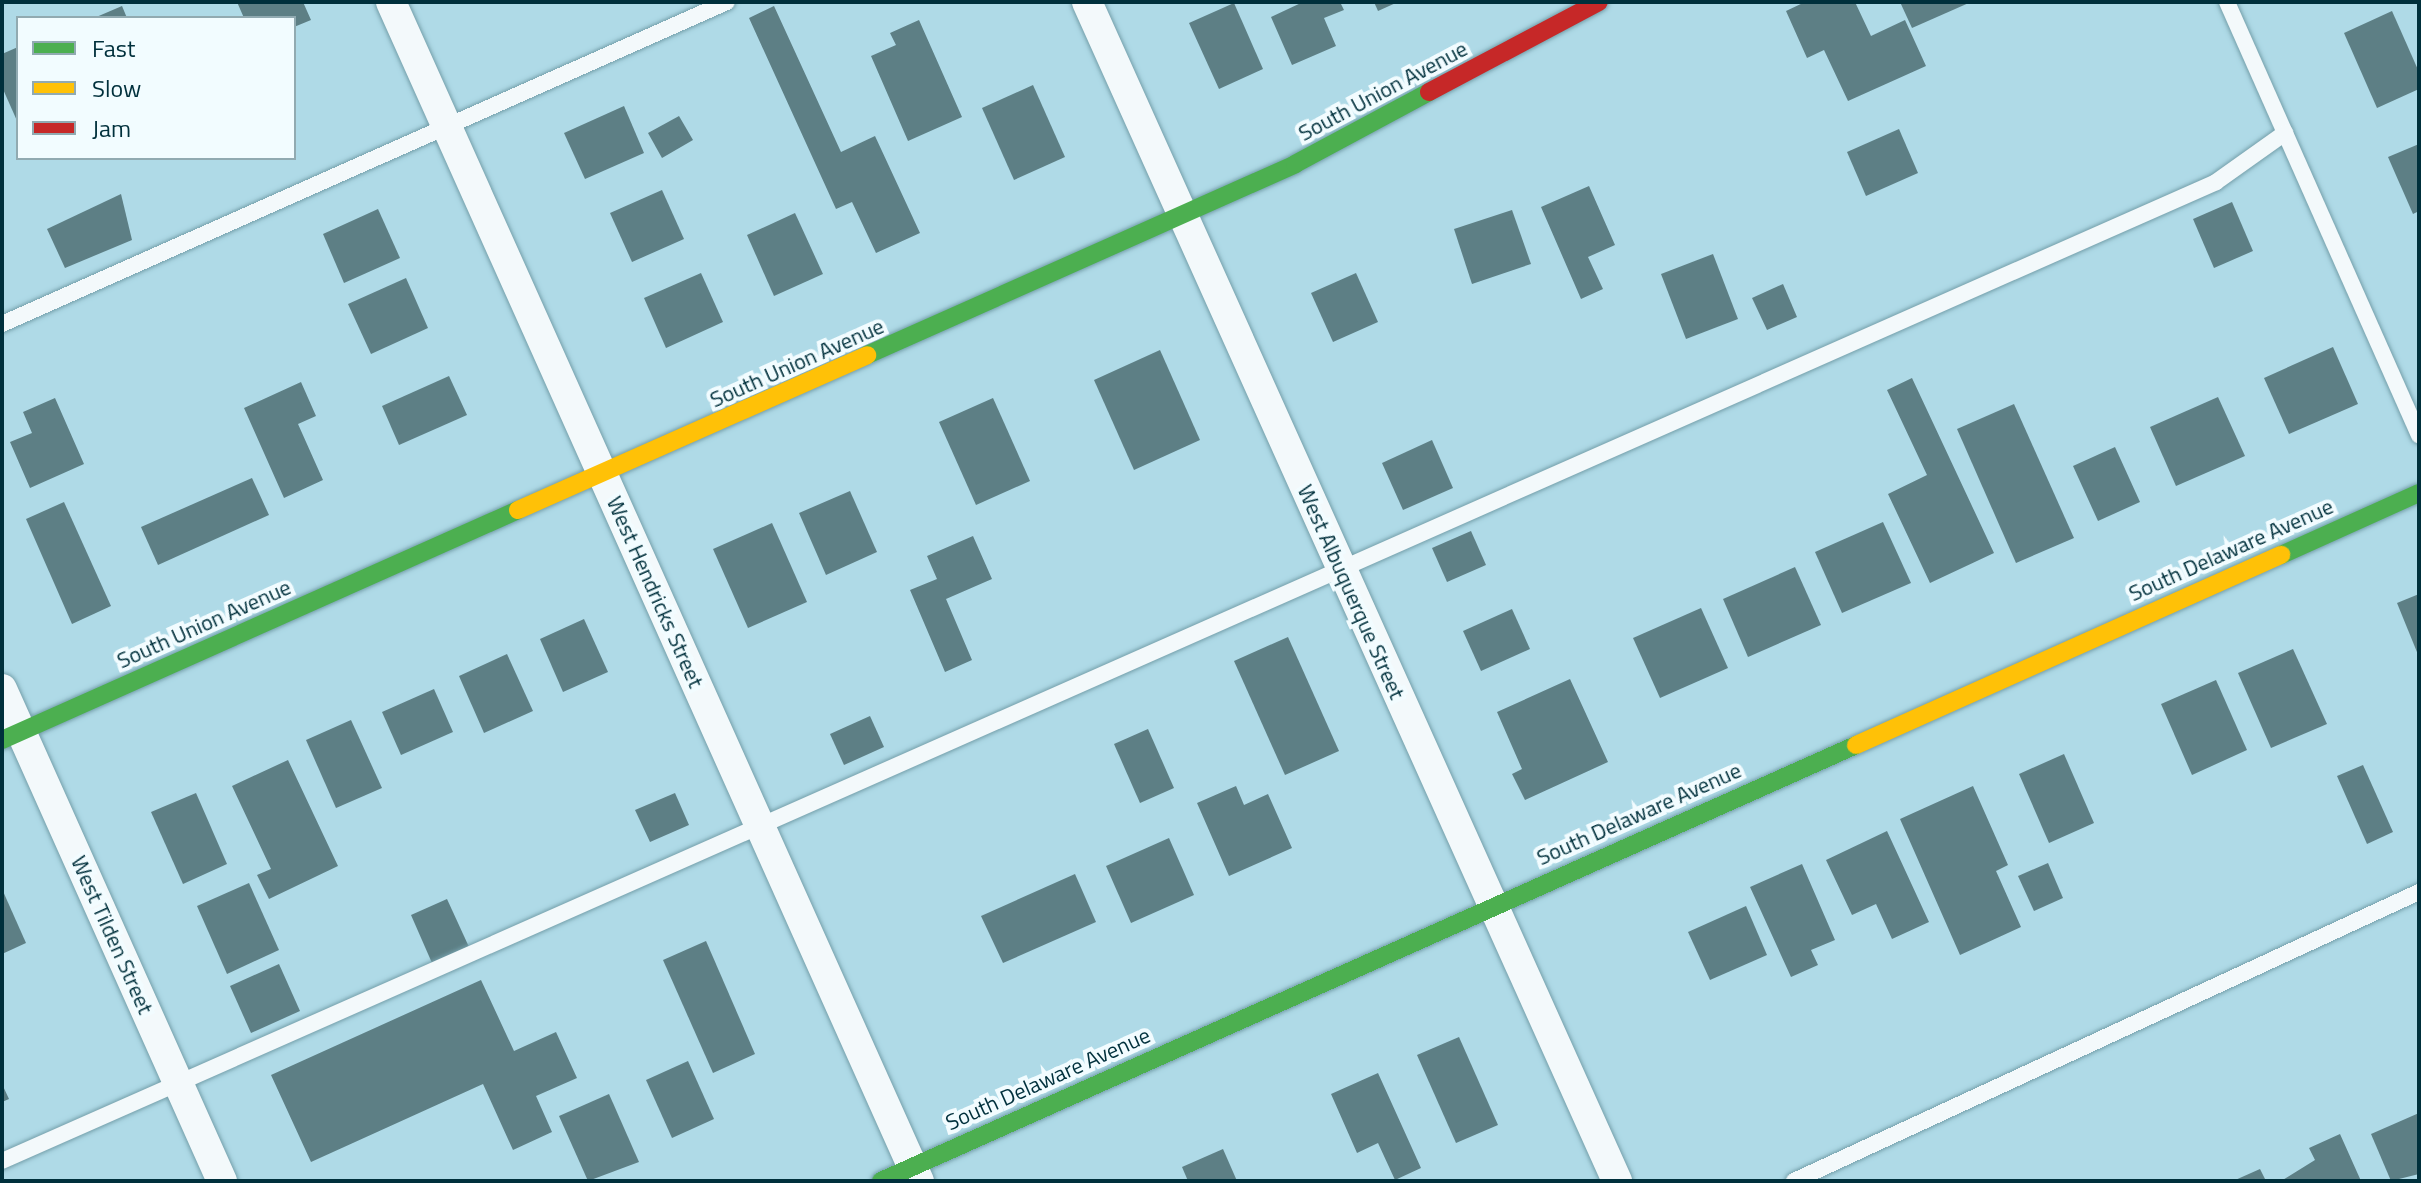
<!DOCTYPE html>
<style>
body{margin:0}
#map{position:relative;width:2421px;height:1183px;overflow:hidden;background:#afdae7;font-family:"Titillium Web",sans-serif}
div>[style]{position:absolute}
.building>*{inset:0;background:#5d7f85}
.roads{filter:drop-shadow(0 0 2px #749faa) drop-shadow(0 0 2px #749faa)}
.lane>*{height:16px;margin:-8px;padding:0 8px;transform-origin:8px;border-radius:8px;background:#f3f9fb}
.street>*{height:30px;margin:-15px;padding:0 15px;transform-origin:15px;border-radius:15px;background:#f3f9fb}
.fast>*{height:18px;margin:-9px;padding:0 9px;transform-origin:9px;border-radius:9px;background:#4caf50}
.slow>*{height:18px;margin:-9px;padding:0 9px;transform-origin:9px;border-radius:9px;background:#ffc107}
.jam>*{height:18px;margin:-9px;padding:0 9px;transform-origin:9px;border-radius:9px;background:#c62828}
span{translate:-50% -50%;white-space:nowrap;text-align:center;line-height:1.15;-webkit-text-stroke:8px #f2fcff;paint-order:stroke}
.street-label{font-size:22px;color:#00303c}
.frame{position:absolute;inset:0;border:4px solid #00303c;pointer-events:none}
.legend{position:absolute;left:16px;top:16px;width:280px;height:144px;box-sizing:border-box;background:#f2fcff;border:2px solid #91aab1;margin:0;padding:10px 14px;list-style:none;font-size:24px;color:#00303c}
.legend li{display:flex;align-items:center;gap:16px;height:40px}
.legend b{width:40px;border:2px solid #91aab1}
</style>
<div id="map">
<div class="building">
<i style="clip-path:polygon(237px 2px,303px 2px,311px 20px,294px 27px,294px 18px,244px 18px)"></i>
<i style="clip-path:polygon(1303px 2px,1340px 2px,1344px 10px,1324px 18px,1336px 46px,1292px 65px,1271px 17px)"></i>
<i style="clip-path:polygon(1374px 2px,1398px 2px,1378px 11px)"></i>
<i style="clip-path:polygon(1805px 2px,1855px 2px,1871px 36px,1905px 20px,1926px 66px,1848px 101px,1824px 50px,1807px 58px,1786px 11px)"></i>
<i style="clip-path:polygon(1900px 2px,1971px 2px,1912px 28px)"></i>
<i style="clip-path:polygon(1234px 3px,1263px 69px,1219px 89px,1189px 23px)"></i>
<i style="clip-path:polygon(122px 6px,127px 18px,94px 18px)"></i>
<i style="clip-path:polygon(774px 6px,841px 152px,875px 136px,920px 233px,876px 253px,852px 202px,836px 209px,749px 18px)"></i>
<i style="clip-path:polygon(2392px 11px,2419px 72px,2419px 89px,2377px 108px,2344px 33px)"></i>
<i style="clip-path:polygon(919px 20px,962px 117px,908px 141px,871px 56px,896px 45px,890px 33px)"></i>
<i style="clip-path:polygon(18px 47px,18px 123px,2px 87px,2px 54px)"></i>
<i style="clip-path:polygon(1033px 85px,1065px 157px,1014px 180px,982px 108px)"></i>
<i style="clip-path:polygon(624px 106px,644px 153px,585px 179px,564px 133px)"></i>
<i style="clip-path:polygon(679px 116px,693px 140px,662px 158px,648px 133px)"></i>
<i style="clip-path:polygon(1899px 129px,1918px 173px,1866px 196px,1847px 152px)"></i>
<i style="clip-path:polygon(2419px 144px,2419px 211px,2413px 214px,2388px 157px)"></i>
<i style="clip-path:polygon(1589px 186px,1615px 245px,1588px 257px,1603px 289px,1581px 299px,1541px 207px)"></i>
<i style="clip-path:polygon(662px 190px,684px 239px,632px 262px,610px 213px)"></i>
<i style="clip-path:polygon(121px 194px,132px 240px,65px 268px,47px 229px)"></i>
<i style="clip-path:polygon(2232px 202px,2253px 251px,2214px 268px,2193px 219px)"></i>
<i style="clip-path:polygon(378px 209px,400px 258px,344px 283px,323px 234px)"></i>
<i style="clip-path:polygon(1512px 210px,1531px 264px,1472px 284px,1454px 229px)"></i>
<i style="clip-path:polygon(795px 213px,823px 274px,774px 296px,747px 235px)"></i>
<i style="clip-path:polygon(1713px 254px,1738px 319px,1686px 339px,1661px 274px)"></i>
<i style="clip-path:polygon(701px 273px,723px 322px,666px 348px,644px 298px)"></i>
<i style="clip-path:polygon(1356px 273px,1378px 322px,1333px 342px,1311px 293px)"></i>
<i style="clip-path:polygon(406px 278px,428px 328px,371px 354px,348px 304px)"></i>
<i style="clip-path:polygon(1783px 284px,1797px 317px,1767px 330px,1752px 298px)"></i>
<i style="clip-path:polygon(2333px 347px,2358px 404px,2289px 434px,2264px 378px)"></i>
<i style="clip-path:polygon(1160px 350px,1200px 440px,1134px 470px,1094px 380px)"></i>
<i style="clip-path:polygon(449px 376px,467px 415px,399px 445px,382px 406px)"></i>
<i style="clip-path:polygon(1912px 378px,1994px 553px,1930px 583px,1888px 494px,1927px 475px,1887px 390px)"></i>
<i style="clip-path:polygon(301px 382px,316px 416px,298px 424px,323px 480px,284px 498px,244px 408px)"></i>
<i style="clip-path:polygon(2218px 397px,2245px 456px,2176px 486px,2150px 427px)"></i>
<i style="clip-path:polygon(55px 398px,84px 464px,30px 488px,10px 442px,32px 433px,23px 412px)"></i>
<i style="clip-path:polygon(993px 398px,1030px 481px,976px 505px,939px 422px)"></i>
<i style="clip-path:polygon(2014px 404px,2074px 538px,2016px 563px,1957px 429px)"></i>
<i style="clip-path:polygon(1432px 440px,1453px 488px,1403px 510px,1382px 463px)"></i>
<i style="clip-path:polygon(2115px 447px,2140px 502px,2098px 521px,2073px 466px)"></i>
<i style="clip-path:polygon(252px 478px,269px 515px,158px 565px,141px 527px)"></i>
<i style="clip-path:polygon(850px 491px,877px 552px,826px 575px,799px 513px)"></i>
<i style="clip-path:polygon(64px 502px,111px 606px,72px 624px,26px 519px)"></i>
<i style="clip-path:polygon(1883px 522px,1911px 583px,1842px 613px,1815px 552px)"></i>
<i style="clip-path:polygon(772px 523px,807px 602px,748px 628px,713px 549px)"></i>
<i style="clip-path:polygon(1471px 531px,1486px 565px,1447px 582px,1432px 548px)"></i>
<i style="clip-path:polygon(973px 536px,992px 579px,946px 599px,972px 660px,945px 672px,910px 590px,937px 579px,927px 556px)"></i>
<i style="clip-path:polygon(1795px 567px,1821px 625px,1748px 657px,1723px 599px)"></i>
<i style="clip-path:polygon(2419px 594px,2419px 657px,2397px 603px)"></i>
<i style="clip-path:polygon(1701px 608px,1728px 668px,1660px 698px,1633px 638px)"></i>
<i style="clip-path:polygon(1512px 609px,1530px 649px,1481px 671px,1463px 631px)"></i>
<i style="clip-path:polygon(584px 619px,608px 672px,563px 692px,540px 639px)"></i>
<i style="clip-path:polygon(1288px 637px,1339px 751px,1285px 775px,1234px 661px)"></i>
<i style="clip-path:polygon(2293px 649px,2327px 724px,2271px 748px,2238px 673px)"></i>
<i style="clip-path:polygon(507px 654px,533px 711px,484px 733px,459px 676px)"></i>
<i style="clip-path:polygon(1570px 679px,1608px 762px,1525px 800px,1512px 774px,1522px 769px,1497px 712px)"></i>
<i style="clip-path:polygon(2216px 680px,2247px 750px,2192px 775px,2161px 704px)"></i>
<i style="clip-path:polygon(434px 689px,453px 732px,401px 755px,382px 712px)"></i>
<i style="clip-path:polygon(870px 716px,884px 747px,844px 765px,830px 734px)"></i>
<i style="clip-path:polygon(351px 720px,382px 788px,336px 808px,306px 740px)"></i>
<i style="clip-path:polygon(1148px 729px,1174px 788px,1140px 803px,1114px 744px)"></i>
<i style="clip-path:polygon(2064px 754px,2094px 823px,2049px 843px,2019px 774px)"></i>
<i style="clip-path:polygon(288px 760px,338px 866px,269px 899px,257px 875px,271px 869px,232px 786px)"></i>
<i style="clip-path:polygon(2363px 765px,2393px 832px,2367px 844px,2337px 776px)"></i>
<i style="clip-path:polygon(1236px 786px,1244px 805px,1268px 794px,1292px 848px,1229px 876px,1197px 803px)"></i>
<i style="clip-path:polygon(1973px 786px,2008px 865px,1996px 871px,2021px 927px,1960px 955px,1900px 819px)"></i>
<i style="clip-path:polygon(196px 793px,227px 864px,183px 884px,151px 812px)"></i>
<i style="clip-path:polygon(675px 793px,689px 825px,650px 842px,635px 810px)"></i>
<i style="clip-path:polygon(1887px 831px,1929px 922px,1892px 939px,1876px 904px,1852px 915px,1826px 860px)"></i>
<i style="clip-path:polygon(1169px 838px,1194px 895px,1131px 923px,1106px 866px)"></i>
<i style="clip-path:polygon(2048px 863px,2063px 898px,2034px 911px,2018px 876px)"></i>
<i style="clip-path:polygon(1802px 864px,1835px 940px,1811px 950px,1818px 965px,1791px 977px,1750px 887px)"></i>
<i style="clip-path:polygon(1075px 874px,1096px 922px,1003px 963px,981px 916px)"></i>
<i style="clip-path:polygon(249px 883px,279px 950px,227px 974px,197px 906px)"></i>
<i style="clip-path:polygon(2px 889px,26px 943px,2px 954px)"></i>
<i style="clip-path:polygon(447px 899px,469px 947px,432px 963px,411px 915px)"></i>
<i style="clip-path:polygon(1746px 906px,1767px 955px,1710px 980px,1688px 932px)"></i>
<i style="clip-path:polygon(706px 941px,755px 1054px,713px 1073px,663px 960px)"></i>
<i style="clip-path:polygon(279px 964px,300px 1011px,251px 1033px,230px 986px)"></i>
<i style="clip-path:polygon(481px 980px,514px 1051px,556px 1032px,577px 1078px,536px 1096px,552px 1132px,513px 1150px,483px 1084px,311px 1162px,271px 1075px)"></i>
<i style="clip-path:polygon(1459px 1037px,1498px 1125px,1456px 1143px,1417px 1055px)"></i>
<i style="clip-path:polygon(688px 1061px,714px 1119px,672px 1138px,646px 1080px)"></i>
<i style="clip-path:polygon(1378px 1073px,1421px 1168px,1395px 1180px,1378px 1143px,1357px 1153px,1331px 1094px)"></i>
<i style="clip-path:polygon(2px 1084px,9px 1099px,2px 1102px)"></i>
<i style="clip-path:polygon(609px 1094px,639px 1162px,588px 1181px,559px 1116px)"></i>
<i style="clip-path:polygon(2419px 1113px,2419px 1174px,2391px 1181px,2371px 1134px)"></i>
<i style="clip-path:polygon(2340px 1134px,2361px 1181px,2281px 1181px,2315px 1160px,2309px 1148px)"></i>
<i style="clip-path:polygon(1223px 1149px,1237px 1181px,1188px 1181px,1182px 1167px)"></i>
<i style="clip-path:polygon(2260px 1169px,2266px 1181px,2233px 1181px)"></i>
</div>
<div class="roads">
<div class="lane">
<i style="left:2227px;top:2px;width:474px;rotate:66.1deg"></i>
<i style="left:2px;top:324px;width:793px;rotate:-23.95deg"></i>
<i style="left:2px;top:1161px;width:2421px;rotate:-23.85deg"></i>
<i style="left:2216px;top:182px;width:85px;rotate:-35.4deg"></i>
<i style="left:1794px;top:1181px;width:689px;rotate:-24.82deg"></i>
</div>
<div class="street">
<i style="left:391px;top:2px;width:1292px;rotate:65.88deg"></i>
<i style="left:1087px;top:2px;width:1293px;rotate:65.79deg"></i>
<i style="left:2px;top:689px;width:539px;rotate:65.91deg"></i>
</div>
<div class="fast">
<i style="left:867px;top:355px;width:469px;rotate:-24deg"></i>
<i style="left:1295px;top:164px;width:152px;rotate:-28.2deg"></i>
<i style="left:2281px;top:555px;width:151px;rotate:-24.2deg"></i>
<i style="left:2px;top:740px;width:565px;rotate:-24.02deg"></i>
<i style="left:881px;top:1181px;width:1068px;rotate:-24.09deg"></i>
</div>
<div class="slow">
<i style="left:518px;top:510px;width:382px;rotate:-23.9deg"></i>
<i style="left:1856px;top:745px;width:466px;rotate:-24.1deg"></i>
</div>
<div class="jam">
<i style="left:1429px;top:92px;width:192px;rotate:-27.9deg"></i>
</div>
</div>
<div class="street-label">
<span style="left:1383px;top:91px;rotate:-28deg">South Union Avenue</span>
<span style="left:797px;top:363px;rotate:-24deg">South Union Avenue</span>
<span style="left:2231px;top:550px;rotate:-24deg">South Delaware Avenue</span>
<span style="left:655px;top:592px;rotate:66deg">West Hendricks Street</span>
<span style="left:1351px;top:592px;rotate:66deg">West Albuquerque Street</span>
<span style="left:204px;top:624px;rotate:-24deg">South Union Avenue</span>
<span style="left:1639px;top:814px;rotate:-24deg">South Delaware Avenue</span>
<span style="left:112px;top:935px;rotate:66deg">West Tilden Street</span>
<span style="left:1048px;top:1079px;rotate:-24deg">South Delaware Avenue</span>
</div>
<div class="frame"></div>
<ul class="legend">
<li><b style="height:10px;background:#4caf50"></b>Fast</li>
<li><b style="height:10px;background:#ffc107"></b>Slow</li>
<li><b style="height:10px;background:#c62828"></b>Jam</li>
</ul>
</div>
